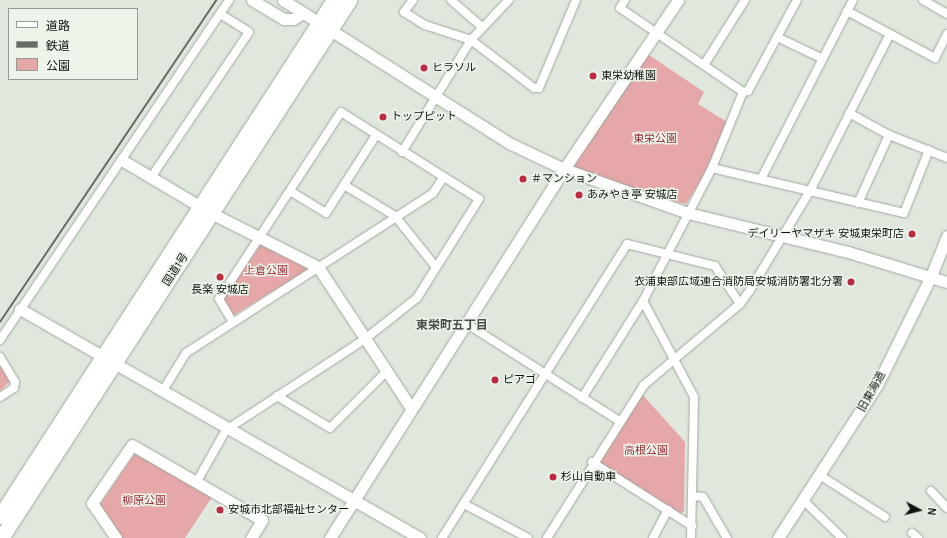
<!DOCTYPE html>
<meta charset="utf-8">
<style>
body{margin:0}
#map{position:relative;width:947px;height:538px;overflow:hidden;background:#e0e8de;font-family:Karla,"Noto Sans JP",sans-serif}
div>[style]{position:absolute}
.green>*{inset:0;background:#e5a7a7}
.roads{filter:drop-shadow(0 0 1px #a0a89f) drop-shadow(0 0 1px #a0a89f)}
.street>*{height:8px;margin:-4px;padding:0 4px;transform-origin:4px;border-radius:4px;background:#fff}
.secondary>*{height:11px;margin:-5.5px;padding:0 5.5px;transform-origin:5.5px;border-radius:5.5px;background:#fff}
.highway>*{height:15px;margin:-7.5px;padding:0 7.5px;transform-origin:7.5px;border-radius:7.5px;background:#fff}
.rail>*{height:2px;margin:-1px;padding:0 1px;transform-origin:1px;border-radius:1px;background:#666b65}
.dots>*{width:11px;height:11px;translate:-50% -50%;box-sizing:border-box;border:2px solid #edf5eb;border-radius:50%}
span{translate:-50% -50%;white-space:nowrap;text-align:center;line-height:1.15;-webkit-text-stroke:3px #edf5eb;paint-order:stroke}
.poi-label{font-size:11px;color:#101310}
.left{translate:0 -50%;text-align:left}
.right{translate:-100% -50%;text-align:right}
.park-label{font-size:11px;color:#962d38}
.street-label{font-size:11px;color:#101310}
.neighbourhood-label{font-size:12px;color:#4a5149;font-weight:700}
.legend{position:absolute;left:8px;top:8px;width:130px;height:72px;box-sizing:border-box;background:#edf5eb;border:1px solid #959b93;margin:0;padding:5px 7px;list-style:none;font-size:12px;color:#101310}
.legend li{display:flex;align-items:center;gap:8px;height:20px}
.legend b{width:20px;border:1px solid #959b93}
.north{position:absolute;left:899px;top:490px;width:40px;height:40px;-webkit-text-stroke:3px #edf5eb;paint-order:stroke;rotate:97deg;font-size:11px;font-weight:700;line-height:16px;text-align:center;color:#101310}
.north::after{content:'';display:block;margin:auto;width:14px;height:18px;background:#101310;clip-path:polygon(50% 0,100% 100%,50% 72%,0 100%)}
</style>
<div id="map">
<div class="green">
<i style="clip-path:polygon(646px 53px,704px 92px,698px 104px,727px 122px,710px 166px,686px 204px,627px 190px,568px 168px)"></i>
<i style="clip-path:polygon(262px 243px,306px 265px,306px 271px,232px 316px,223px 298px)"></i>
<i style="clip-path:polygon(0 362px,11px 380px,0 391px)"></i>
<i style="clip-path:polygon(641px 393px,685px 442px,684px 511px,679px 514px,601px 464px,599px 460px)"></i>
<i style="clip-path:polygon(135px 453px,212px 497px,185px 538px,120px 538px,99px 506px)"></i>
</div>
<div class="roads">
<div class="street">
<i style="left:413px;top:0;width:15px;rotate:127deg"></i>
<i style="left:404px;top:12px;width:25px;rotate:32deg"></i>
<i style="left:425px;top:25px;width:48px;rotate:18.1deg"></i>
<i style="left:471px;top:40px;width:79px;rotate:37.3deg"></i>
<i style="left:534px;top:88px;width:5px"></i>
<i style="left:539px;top:88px;width:95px;rotate:-67.2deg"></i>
<i style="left:451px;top:0;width:41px;rotate:41.1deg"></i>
<i style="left:625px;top:0;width:9px;rotate:122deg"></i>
<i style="left:620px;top:8px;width:149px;rotate:34.3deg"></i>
<i style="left:923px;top:0;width:28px;rotate:30deg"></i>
<i style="left:847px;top:11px;width:100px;rotate:28.1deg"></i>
<i style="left:935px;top:58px;width:27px;rotate:-63deg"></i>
<i style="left:777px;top:37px;width:49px;rotate:25.5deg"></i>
<i style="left:704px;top:65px;width:77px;rotate:-57.8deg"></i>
<i style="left:743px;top:92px;width:5px;rotate:-11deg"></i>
<i style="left:748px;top:91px;width:103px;rotate:-61.7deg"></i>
<i style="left:849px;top:113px;width:46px;rotate:28.8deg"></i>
<i style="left:889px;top:135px;width:62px;rotate:21.6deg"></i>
<i style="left:402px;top:152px;width:132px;rotate:-58.4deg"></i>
<i style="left:471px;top:40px;width:55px;rotate:-46.5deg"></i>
<i style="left:712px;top:168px;width:197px;rotate:13.2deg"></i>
<i style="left:904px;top:213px;width:68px;rotate:-68.4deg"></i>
<i style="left:150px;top:179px;width:177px;rotate:-56deg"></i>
<i style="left:249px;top:32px;width:34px;rotate:-148deg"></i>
<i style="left:761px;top:179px;width:201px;rotate:-62.8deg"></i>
<i style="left:344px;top:185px;width:60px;rotate:31.3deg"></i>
<i style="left:395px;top:216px;width:65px;rotate:51.2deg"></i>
<i style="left:290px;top:191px;width:42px;rotate:31.4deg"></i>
<i style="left:326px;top:213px;width:93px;rotate:-57.3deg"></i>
<i style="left:858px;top:203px;width:75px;rotate:-65.5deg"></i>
<i style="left:643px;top:301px;width:109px;rotate:62deg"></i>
<i style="left:694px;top:397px;width:141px;rotate:91.2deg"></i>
<i style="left:467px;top:324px;width:180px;rotate:32.5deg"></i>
<i style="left:0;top:340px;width:410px;rotate:-56deg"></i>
<i style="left:0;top:357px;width:29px;rotate:59deg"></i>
<i style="left:15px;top:382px;width:6px;rotate:99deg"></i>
<i style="left:14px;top:388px;width:17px;rotate:147deg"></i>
<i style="left:162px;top:392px;width:46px;rotate:-58.4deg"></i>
<i style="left:186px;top:353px;width:294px;rotate:-32.9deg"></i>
<i style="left:433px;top:193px;width:18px;rotate:-56deg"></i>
<i style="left:277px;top:396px;width:62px;rotate:31.1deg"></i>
<i style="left:330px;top:428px;width:79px;rotate:-45deg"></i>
<i style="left:582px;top:398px;width:115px;rotate:-57.8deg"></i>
<i style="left:643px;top:301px;width:150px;rotate:-62.6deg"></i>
<i style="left:712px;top:168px;width:82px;rotate:-67.8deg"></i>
<i style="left:592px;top:462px;width:119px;rotate:32.6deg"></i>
<i style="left:821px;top:476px;width:76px;rotate:32.6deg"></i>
<i style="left:196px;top:483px;width:61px;rotate:-60.5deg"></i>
<i style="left:226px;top:430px;width:166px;rotate:-33.2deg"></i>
<i style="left:365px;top:339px;width:66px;rotate:-38.3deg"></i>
<i style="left:417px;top:298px;width:117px;rotate:-57.9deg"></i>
<i style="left:479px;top:199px;width:163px;rotate:-147.8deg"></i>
<i style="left:341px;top:112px;width:223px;rotate:123.1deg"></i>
<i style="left:219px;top:299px;width:26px;rotate:59deg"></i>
<i style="left:931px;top:491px;width:23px;rotate:47deg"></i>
<i style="left:692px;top:496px;width:11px;rotate:5deg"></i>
<i style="left:703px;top:497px;width:48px;rotate:59.7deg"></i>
<i style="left:804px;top:501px;width:53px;rotate:44.2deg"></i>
<i style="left:464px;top:504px;width:72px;rotate:28deg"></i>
<i style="left:912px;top:533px;width:8px;rotate:40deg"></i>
<i style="left:442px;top:538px;width:347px;rotate:-57.8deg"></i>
<i style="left:627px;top:244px;width:91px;rotate:14deg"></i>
<i style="left:715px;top:266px;width:45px;rotate:56.7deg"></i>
<i style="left:547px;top:538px;width:181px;rotate:-57.6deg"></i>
<i style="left:644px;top:385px;width:126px;rotate:-40.2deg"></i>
<i style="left:740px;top:304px;width:17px;rotate:-54deg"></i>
<i style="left:750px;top:290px;width:116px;rotate:-58.8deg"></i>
<i style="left:810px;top:191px;width:176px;rotate:-63deg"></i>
<i style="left:653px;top:538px;width:32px;rotate:-62deg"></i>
</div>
<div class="secondary">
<i style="left:252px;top:0;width:37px;rotate:31deg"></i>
<i style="left:284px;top:19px;width:9px"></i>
<i style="left:293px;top:19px;width:12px;rotate:-31deg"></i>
<i style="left:283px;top:0;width:270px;rotate:32.3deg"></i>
<i style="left:511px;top:144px;width:59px;rotate:25.3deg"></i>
<i style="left:564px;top:169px;width:132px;rotate:19.5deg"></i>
<i style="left:688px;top:213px;width:165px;rotate:13.7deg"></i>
<i style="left:848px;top:252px;width:103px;rotate:16.9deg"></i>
<i style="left:122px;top:160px;width:106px;rotate:30.7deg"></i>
<i style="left:213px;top:214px;width:118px;rotate:26.8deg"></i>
<i style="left:318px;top:267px;width:169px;rotate:56.6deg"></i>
<i style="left:20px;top:309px;width:461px;rotate:29.8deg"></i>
<i style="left:116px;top:538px;width:42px;rotate:-124.4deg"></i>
<i style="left:92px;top:503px;width:70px;rotate:-55.4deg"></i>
<i style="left:132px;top:445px;width:150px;rotate:30deg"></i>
<i style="left:262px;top:520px;width:21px;rotate:121deg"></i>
<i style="left:330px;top:538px;width:437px;rotate:-57.6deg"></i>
<i style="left:564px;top:169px;width:204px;rotate:-56deg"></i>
<i style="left:778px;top:538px;width:182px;rotate:-57.1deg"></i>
<i style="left:877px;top:385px;width:122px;rotate:-63.6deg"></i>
<i style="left:931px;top:276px;width:43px;rotate:-68.2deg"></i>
</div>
<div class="highway">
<i style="left:0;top:516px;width:615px;rotate:-57.09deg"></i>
<i style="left:1px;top:538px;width:641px;rotate:-57.1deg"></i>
</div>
</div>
<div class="rail">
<i style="left:0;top:322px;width:388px;rotate:-56.1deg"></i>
</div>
<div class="dots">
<i style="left:424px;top:68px;background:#bc2b41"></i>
<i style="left:593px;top:76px;background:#bc2b41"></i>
<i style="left:383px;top:117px;background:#bc2b41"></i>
<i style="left:523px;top:179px;background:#bc2b41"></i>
<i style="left:579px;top:195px;background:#bc2b41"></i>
<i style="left:912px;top:234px;background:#bc2b41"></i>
<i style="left:220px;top:277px;background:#bc2b41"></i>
<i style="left:851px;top:282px;background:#bc2b41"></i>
<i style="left:495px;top:380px;background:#bc2b41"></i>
<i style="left:553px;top:477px;background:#bc2b41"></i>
<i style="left:220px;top:510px;background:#bc2b41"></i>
</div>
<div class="poi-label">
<span class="left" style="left:432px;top:68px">ヒラソル</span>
<span class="left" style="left:601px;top:76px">東栄幼稚園</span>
<span class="left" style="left:391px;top:117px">トップピット</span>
<span class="left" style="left:531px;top:179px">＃マンション</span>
<span class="left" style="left:587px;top:195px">あみやき亭 安城店</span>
<span class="right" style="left:904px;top:234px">デイリーヤマザキ 安城東栄町店</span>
<span class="right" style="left:843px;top:282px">衣浦東部広域連合消防局安城消防署北分署</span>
<span style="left:220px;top:290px">長楽 安城店</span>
<span class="left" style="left:503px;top:380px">ピアゴ</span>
<span class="left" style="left:561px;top:477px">杉山自動車</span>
<span class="left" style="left:228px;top:510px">安城市北部福祉センター</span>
</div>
<div class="park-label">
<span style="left:655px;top:139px">東栄公園</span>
<span style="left:266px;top:271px">上倉公園</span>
<span style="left:646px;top:451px">高根公園</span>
<span style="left:144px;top:501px">柳原公園</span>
</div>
<div class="street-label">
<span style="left:176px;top:270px;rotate:-57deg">国道1号</span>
<span style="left:872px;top:392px;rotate:-61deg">旧東海道</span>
</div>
<div class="neighbourhood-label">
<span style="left:452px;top:326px">東栄町五丁目</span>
</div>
<ul class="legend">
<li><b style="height:5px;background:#fff"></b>道路</li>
<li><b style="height:5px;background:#666b65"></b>鉄道</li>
<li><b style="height:11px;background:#e5a7a7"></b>公園</li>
</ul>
<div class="north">N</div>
</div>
